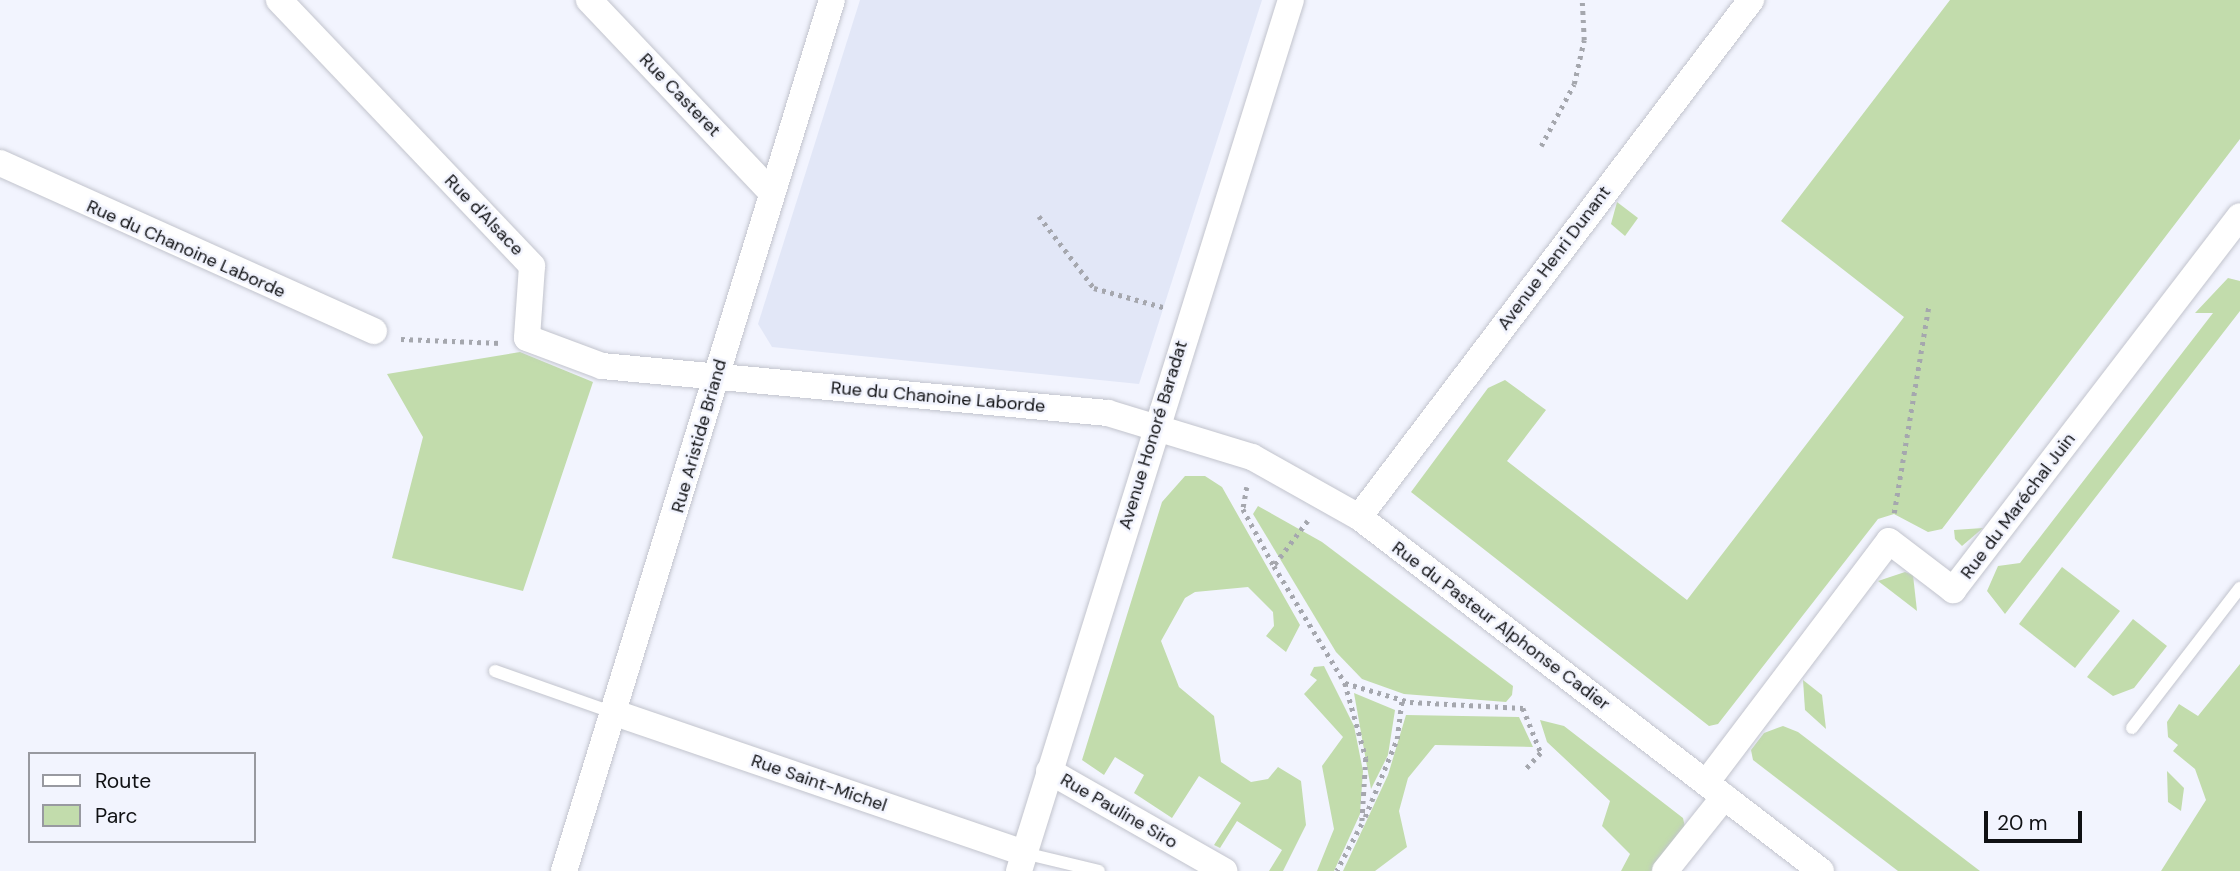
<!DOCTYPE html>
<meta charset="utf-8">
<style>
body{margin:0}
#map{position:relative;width:2240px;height:871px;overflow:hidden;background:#f2f4fe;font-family:"DM Sans",sans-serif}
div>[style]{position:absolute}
.built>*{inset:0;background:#e2e7f7}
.green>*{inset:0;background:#c2dcac}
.path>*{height:4.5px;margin-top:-2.25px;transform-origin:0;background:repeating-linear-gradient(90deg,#a5a7ae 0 3.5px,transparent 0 8.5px)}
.roads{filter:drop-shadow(0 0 2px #c2c4cd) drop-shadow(0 0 2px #c2c4cd)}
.service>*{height:12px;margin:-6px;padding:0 6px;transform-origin:6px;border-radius:6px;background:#fff}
.minor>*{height:26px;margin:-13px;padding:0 13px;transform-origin:13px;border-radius:13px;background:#fff}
span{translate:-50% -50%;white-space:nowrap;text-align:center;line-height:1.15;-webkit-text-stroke:5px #f2f4fe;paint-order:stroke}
.street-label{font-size:18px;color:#101114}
.legend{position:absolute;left:28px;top:752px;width:228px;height:91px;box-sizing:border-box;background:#f2f4fe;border:2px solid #9899a0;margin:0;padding:9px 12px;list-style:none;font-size:21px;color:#101114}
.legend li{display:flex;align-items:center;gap:14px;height:35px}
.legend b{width:35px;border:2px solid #9899a0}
.scale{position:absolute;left:1984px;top:811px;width:98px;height:32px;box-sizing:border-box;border:4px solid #101114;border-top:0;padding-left:9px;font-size:21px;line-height:24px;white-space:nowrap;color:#101114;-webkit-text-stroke:5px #f2f4fe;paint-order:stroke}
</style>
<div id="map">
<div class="built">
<i style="clip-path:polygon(860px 0,1262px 0,1139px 384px,772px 347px,758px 324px)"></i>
</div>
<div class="green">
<i style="clip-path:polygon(1950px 0,2240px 0,2240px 139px,1942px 529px,1928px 532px,1894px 514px,1878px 519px,1718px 724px,1709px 726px,1411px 492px,1488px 388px,1505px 380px,1546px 410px,1507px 461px,1687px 600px,1904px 317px,1781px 221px)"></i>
<i style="clip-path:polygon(1617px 202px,1638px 218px,1625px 236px,1611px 224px)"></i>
<i style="clip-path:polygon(2228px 278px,2240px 281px,2240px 311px,2005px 614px,1987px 591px,1998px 566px,2020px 563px,2213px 313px,2195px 313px)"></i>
<i style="clip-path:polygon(520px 352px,593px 382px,523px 591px,392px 558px,423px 437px,387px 374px)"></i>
<i style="clip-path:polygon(1185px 476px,1205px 476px,1222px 487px,1300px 625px,1286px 652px,1266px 636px,1274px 626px,1273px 612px,1248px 587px,1195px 592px,1185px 598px,1161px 641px,1179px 687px,1214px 716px,1221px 762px,1251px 782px,1268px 779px,1278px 767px,1301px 781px,1306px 825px,1283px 871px,1269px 871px,1282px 850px,1237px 821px,1220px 848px,1214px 845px,1241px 803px,1199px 776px,1172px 818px,1134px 793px,1144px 775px,1115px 757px,1104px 775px,1082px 760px,1162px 502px)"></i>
<i style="clip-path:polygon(1258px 506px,1322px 542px,1513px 686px,1512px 695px,1506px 702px,1404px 694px,1362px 679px,1336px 652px,1253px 514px)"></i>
<i style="clip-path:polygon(1983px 528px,1962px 546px,1955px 539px,1954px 530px)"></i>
<i style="clip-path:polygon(2062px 567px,2120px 611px,2075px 668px,2019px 624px)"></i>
<i style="clip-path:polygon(1905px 572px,1913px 575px,1917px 611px,1878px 581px)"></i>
<i style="clip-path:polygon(2133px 619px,2167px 646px,2134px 688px,2113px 696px,2087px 677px)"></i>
<i style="clip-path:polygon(2240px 664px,2240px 871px,2161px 871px,2206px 800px,2195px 769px,2173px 751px,2178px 745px,2168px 737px,2167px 722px,2179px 704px,2198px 716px)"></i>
<i style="clip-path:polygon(1324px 666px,1354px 726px,1363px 771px,1360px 814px,1334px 871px,1317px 871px,1334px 829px,1322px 766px,1343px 737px,1304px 694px,1317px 680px,1310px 675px,1314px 667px)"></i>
<i style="clip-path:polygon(1803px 680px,1822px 695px,1826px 729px,1805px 710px)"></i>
<i style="clip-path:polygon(1354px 693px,1395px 710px,1388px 755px,1371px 789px)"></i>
<i style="clip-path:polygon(1406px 715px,1519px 717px,1533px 747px,1435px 745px,1408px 778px,1399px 811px,1407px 847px,1375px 871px,1343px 871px,1388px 775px)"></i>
<i style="clip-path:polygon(1540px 720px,1564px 726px,1683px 818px,1685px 827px,1652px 871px,1621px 871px,1630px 854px,1602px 826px,1610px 801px,1547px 742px)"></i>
<i style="clip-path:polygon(1783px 726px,1798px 732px,1980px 871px,1898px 871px,1753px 760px,1751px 750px,1764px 733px)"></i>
<i style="clip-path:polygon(2167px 771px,2184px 788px,2181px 811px,2168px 802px)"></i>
</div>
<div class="path">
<i style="left:1541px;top:146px;width:70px;rotate:-62deg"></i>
<i style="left:1574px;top:84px;width:45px;rotate:-77.2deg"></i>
<i style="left:1584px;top:40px;width:40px;rotate:-92.9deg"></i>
<i style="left:1039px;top:216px;width:91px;rotate:52.6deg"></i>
<i style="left:1094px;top:288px;width:75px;rotate:15.5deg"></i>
<i style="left:401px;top:339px;width:100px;rotate:2.3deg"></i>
<i style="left:1247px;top:487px;width:22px;rotate:100deg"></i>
<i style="left:1243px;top:509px;width:65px;rotate:61.5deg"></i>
<i style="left:1894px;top:513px;width:212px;rotate:-80.5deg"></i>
<i style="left:1308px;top:521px;width:56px;rotate:127.1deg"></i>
<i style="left:1274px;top:566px;width:137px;rotate:58.7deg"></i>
<i style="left:1345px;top:683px;width:78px;rotate:74.4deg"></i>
<i style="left:1366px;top:758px;width:66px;rotate:93.5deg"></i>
<i style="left:1362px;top:824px;width:53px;rotate:118deg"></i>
<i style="left:1345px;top:683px;width:68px;rotate:16.3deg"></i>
<i style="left:1410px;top:702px;width:113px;rotate:3deg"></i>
<i style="left:1523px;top:708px;width:48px;rotate:68.2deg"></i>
<i style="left:1541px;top:753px;width:22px;rotate:133deg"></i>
<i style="left:1365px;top:817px;width:84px;rotate:-67.7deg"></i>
<i style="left:1397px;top:739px;width:39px;rotate:-83deg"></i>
</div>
<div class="roads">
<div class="service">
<i style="left:495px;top:671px;width:126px;rotate:19.4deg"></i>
<i style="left:2132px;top:728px;width:177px;rotate:-52.4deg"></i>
<i style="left:1024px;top:853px;width:77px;rotate:13.5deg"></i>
</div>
<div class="minor">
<i style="left:279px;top:0;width:367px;rotate:46.4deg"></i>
<i style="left:532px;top:266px;width:72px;rotate:94deg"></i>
<i style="left:527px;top:338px;width:80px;rotate:20.5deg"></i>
<i style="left:602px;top:366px;width:508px;rotate:5.31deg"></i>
<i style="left:1108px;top:413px;width:151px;rotate:17deg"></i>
<i style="left:1252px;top:457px;width:123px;rotate:29.3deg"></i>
<i style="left:1359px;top:517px;width:582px;rotate:37.46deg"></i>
<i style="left:589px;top:0;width:263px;rotate:46.5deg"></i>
<i style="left:0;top:163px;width:410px;rotate:24.2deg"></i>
<i style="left:1359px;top:517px;width:649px;rotate:-52.83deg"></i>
<i style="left:615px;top:713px;width:431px;rotate:18.9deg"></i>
<i style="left:1049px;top:771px;width:202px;rotate:29.7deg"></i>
<i style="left:1706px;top:783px;width:303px;rotate:-52.9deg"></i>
<i style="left:1889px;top:541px;width:81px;rotate:37.4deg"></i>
<i style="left:1953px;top:590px;width:471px;rotate:-52.5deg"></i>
<i style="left:564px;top:871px;width:911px;rotate:-72.9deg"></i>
<i style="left:1019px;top:871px;width:912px;rotate:-72.66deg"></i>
<i style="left:1665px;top:871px;width:95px;rotate:-51.4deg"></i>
</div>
</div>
<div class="street-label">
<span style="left:680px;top:95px;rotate:46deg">Rue Casteret</span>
<span style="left:484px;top:215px;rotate:46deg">Rue d'Alsace</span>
<span style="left:186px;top:249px;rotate:24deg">Rue du Chanoine Laborde</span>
<span style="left:1554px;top:258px;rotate:-53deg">Avenue Henri Dunant</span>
<span style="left:938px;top:397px;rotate:5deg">Rue du Chanoine Laborde</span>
<span style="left:1153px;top:435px;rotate:-73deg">Avenue Honoré Baradat</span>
<span style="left:699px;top:436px;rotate:-74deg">Rue Aristide Briand</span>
<span style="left:2018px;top:506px;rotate:-53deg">Rue du Maréchal Juin</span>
<span style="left:1501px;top:626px;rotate:37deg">Rue du Pasteur Alphonse Cadier</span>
<span style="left:819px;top:783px;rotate:19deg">Rue Saint-Michel</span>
<span style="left:1119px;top:811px;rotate:30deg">Rue Pauline Siro</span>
</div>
<ul class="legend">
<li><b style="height:9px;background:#fff"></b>Route</li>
<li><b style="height:19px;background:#c2dcac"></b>Parc</li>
</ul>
<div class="scale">20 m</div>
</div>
